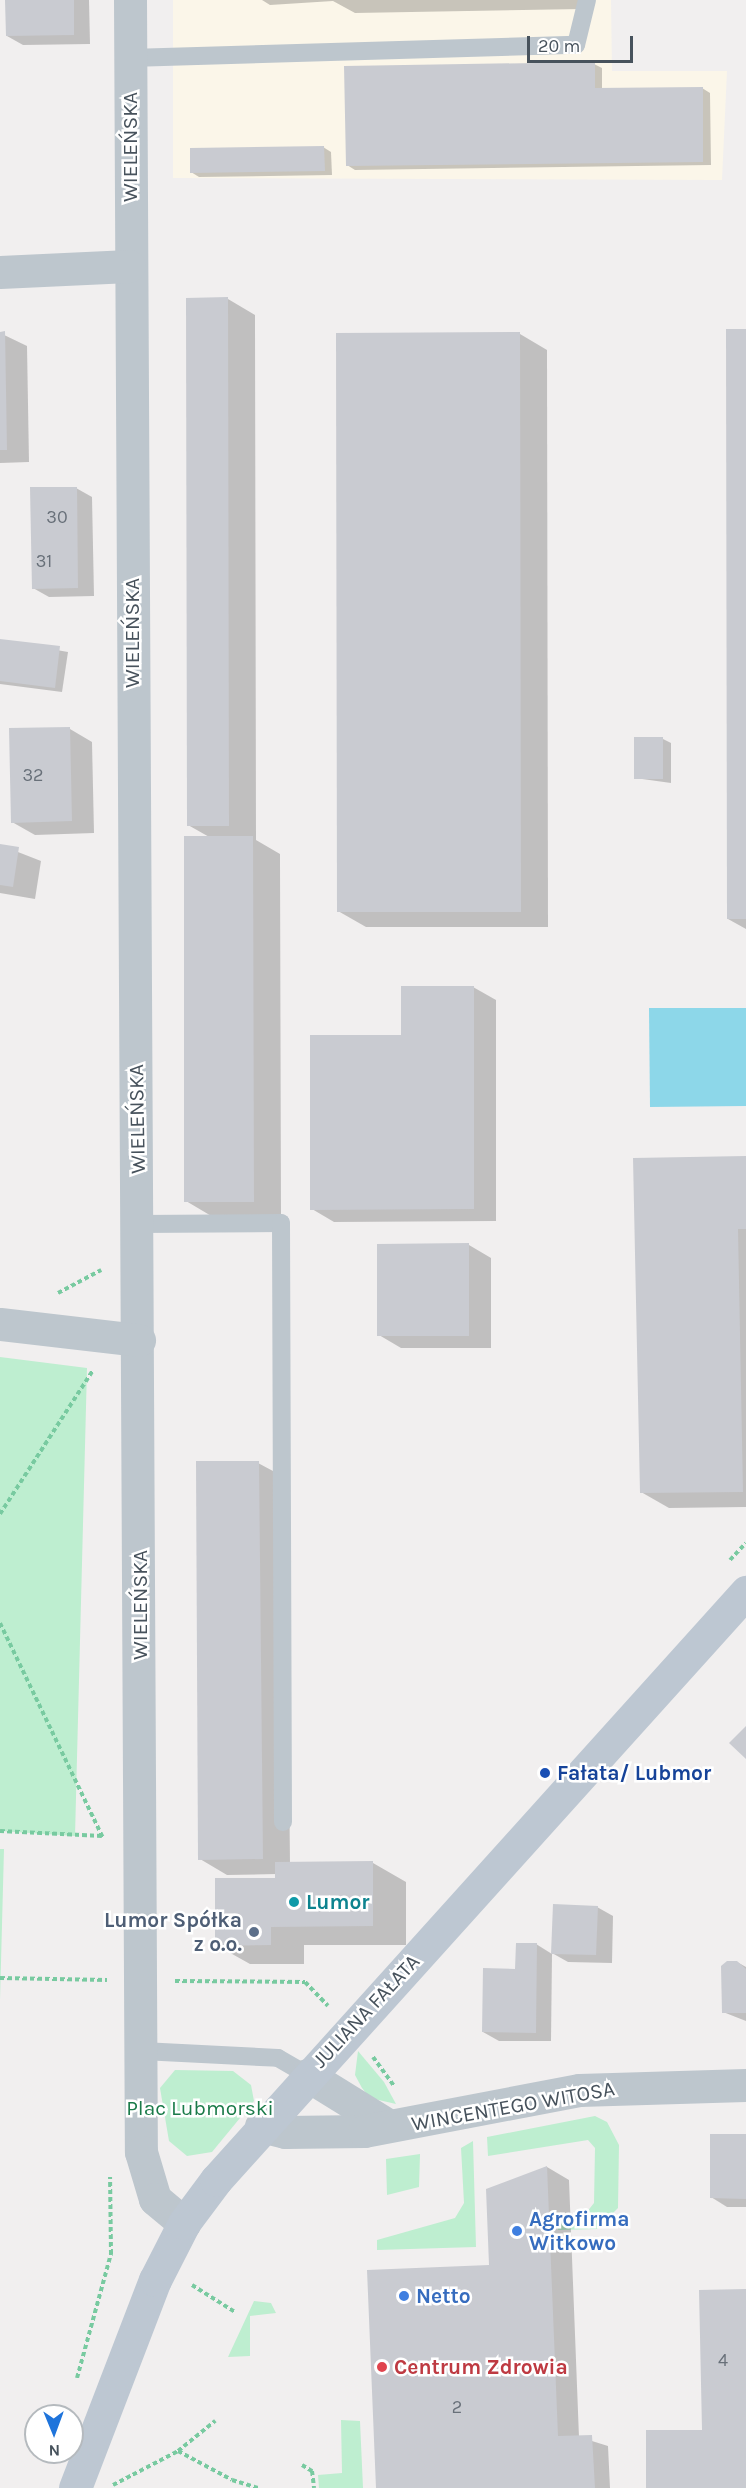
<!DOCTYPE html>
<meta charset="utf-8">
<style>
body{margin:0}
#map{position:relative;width:746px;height:2488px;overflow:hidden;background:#f1efef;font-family:Karla,sans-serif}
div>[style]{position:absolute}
.commercial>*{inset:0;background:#fbf6e9}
.green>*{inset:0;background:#beeed0}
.water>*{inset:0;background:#8dd7e9}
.shadow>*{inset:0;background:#0003}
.building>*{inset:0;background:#c9cbd1}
.path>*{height:4px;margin-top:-2px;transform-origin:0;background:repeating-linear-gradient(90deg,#78caa0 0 4.5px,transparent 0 7.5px)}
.service>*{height:18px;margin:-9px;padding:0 9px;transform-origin:9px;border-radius:9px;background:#bdc6cd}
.minor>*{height:33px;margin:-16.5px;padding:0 16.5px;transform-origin:16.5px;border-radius:16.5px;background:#bdc6cd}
.secondary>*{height:33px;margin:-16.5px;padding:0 16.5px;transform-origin:16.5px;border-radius:16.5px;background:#bdc7d2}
.dots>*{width:16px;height:16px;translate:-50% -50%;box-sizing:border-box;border:3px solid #fff;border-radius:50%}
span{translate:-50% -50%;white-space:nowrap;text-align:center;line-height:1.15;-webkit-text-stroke:5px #fff;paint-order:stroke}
.number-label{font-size:18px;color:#687079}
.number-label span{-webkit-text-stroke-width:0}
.street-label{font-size:21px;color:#47525c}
.transit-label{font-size:21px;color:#164399;font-weight:700}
.left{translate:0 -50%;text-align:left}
.culture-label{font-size:21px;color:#0d838f;font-weight:700}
.service-label{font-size:21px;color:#4e5e75;font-weight:700}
.right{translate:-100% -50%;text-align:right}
.park-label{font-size:21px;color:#1a7b49}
.shop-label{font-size:21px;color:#366cbe;font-weight:700}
.health-label{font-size:21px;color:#be3a42;font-weight:700}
.north{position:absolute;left:24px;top:2404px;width:60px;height:60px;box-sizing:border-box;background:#fff;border:2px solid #b5babe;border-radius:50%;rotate:179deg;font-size:16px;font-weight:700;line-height:24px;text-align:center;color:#47525c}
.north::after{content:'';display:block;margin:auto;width:21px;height:27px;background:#1f74db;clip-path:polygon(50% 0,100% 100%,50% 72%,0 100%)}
.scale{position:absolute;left:527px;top:36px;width:106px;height:27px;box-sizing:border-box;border:3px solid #47525c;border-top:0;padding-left:8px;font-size:18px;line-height:21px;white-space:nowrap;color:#47525c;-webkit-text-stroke:4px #fff;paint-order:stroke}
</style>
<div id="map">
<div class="commercial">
<i style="clip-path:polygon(173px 0,611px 0,612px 71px,727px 71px,722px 180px,173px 178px)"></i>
</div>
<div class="green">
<i style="clip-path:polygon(0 1357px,87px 1368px,75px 1836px,0 1831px)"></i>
<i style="clip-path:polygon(0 1849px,4px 1849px,0 2000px)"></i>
<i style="clip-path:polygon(358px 2051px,384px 2082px,396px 2104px,370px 2098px,362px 2088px,355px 2075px)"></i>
<i style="clip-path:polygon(175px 2070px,233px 2071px,251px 2085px,254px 2101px,212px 2152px,187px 2156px,169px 2141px,160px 2088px)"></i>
<i style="clip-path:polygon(595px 2116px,607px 2122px,619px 2145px,618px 2208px,597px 2229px,558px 2230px,558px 2219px,586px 2213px,594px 2203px,595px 2148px,588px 2140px,488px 2156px,487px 2137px)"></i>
<i style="clip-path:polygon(473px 2141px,476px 2247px,377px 2250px,377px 2240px,455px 2218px,464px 2203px,461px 2148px)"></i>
<i style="clip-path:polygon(420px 2154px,419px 2187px,387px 2195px,386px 2159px)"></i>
<i style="clip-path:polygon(254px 2301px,271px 2303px,276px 2313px,250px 2316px,250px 2356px,228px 2357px)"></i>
<i style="clip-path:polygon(341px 2420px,360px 2421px,363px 2488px,319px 2488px,318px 2475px,342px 2473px)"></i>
</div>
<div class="water">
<i style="clip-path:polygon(649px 1008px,746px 1008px,746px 1106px,650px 1107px)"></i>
</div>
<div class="shadow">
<i style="clip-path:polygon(6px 0,89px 0,90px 44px,23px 45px,7px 36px)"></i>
<i style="clip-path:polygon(262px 0,583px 0,582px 9px,355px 13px,333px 1px,270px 5px)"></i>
<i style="clip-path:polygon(594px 64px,602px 68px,602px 90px,702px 88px,710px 93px,711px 165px,355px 170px,347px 165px)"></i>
<i style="clip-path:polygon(323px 147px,331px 152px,332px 175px,199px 177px,191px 172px)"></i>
<i style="clip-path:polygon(228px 299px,255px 315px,256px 840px,280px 854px,281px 1217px,213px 1217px,186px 1201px,211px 838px,188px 825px)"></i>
<i style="clip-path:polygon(746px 330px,746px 929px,728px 919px)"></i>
<i style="clip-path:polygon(0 333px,27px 346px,29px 462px,0 463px)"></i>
<i style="clip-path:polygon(520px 334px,547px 350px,548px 927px,366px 927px,338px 911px)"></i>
<i style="clip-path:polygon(76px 488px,92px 497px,94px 596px,49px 597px,33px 588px)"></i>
<i style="clip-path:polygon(0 640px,68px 652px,62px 692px,0 684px)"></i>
<i style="clip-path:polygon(70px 729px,92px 742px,94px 833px,35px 835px,12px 822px)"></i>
<i style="clip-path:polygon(663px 739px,671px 743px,671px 783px,635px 778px)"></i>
<i style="clip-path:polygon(0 845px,41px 861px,35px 899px,0 893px)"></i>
<i style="clip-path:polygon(473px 987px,496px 1000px,496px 1221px,334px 1222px,312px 1209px,402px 1036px)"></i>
<i style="clip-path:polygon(746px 1158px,746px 1507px,669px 1508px,641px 1492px)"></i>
<i style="clip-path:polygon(469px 1245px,491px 1258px,491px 1348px,401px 1348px,379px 1335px)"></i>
<i style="clip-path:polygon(258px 1463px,286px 1478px,290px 1863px,373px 1863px,406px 1882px,406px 1945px,304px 1945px,304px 1964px,250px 1964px,216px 1945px,277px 1879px,277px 1874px,227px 1875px,200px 1859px)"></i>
<i style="clip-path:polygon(597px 1907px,613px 1916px,612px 1963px,568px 1962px,552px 1953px)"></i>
<i style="clip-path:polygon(536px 1944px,552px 1954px,551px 2041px,499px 2041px,483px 2032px)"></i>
<i style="clip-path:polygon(737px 1962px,746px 1967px,746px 2021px,723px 2012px)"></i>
<i style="clip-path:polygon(746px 2136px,746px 2207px,727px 2207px,711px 2197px)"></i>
<i style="clip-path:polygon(547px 2167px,569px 2180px,579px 2437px,608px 2446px,610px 2488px,377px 2488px)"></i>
</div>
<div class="building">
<i style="clip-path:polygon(5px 0,74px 0,74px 35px,6px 36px)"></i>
<i style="clip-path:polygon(595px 62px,595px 88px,703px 87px,703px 162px,346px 166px,344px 66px)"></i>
<i style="clip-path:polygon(324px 146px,325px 171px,190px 173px,190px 148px)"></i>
<i style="clip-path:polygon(228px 297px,229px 826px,187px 826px,186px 298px)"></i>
<i style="clip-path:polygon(726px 329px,746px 329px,746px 919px,727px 919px)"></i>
<i style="clip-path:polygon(5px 331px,7px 450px,0 450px,0 332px)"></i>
<i style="clip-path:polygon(520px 332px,521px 912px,337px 912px,336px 333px)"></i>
<i style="clip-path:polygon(30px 487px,77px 487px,78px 588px,32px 589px)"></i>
<i style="clip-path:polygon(0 639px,60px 646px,55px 688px,0 681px)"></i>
<i style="clip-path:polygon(70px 727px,72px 821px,11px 823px,9px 728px)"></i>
<i style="clip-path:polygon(634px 737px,663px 737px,663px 779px,634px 779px)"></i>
<i style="clip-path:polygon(184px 836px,253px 836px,254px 1202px,184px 1202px)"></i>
<i style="clip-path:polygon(0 844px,19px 847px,13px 887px,0 885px)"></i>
<i style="clip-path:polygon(401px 986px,474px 986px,474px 1209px,310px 1210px,310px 1035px,401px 1035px)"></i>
<i style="clip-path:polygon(746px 1156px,746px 1229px,738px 1229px,743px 1492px,640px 1493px,633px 1158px)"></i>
<i style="clip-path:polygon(469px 1243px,469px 1336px,377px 1336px,377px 1244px)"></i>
<i style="clip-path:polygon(196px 1461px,259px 1461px,263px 1859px,198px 1860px)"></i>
<i style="clip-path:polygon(746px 1726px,746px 1759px,729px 1743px)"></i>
<i style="clip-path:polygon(373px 1861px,373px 1926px,271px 1927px,271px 1945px,215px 1946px,215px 1878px,275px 1878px,275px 1862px)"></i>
<i style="clip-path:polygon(553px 1904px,598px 1906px,596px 1955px,551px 1954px)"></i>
<i style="clip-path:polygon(516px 1943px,537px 1943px,536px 2033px,482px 2032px,483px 1968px,515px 1969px)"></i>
<i style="clip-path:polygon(727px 1961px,737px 1961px,746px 1969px,746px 2013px,722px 2013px,721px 1966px)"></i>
<i style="clip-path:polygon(710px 2134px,746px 2134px,746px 2199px,710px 2198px)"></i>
<i style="clip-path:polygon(547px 2166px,558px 2436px,592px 2435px,595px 2488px,376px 2488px,367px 2270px,489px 2265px,486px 2189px)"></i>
<i style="clip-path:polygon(746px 2289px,746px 2488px,646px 2488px,646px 2430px,702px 2430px,699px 2290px)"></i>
</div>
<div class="path">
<i style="left:58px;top:1293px;width:49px;rotate:-28.1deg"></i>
<i style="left:0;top:1514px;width:171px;rotate:-57.1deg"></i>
<i style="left:730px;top:1560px;width:23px;rotate:-47deg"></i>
<i style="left:0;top:1623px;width:238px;rotate:64.4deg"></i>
<i style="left:0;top:1831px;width:102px;rotate:2.8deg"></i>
<i style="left:0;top:1978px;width:107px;rotate:1.1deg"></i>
<i style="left:175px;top:1981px;width:130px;rotate:0.4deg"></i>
<i style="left:305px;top:1982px;width:33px;rotate:46deg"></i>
<i style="left:373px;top:2057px;width:37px;rotate:54deg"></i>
<i style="left:192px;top:2285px;width:51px;rotate:32.1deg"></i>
<i style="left:77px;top:2378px;width:129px;rotate:-74.7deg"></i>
<i style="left:111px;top:2254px;width:77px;rotate:-90.7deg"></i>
<i style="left:178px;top:2451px;width:61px;rotate:28.2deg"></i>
<i style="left:232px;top:2480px;width:28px;rotate:17deg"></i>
<i style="left:302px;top:2465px;width:12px;rotate:31deg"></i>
<i style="left:312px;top:2471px;width:17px;rotate:83deg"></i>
<i style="left:113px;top:2485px;width:73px;rotate:-27.6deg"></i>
<i style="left:178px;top:2451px;width:48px;rotate:-39deg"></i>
</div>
<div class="service">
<i style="left:130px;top:58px;width:446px;rotate:-1.7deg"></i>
<i style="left:576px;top:45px;width:46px;rotate:-76.3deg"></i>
<i style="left:138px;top:1224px;width:143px;rotate:-0.4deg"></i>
<i style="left:281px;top:1223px;width:599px;rotate:89.81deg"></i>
<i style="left:142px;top:2051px;width:136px;rotate:2.9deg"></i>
<i style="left:278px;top:2058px;width:34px;rotate:30deg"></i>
</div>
<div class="minor">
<i style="left:130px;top:0;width:2152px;rotate:89.71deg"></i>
<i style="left:141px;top:2152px;width:49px;rotate:73.4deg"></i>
<i style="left:155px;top:2199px;width:38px;rotate:40deg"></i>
<i style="left:0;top:272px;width:129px;rotate:-2.7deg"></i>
<i style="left:0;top:1324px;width:140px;rotate:6.6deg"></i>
<i style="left:307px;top:2075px;width:95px;rotate:31.7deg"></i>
<i style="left:261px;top:2126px;width:25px;rotate:14deg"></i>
<i style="left:285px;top:2132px;width:79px;rotate:-0.7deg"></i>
<i style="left:364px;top:2131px;width:219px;rotate:-10.8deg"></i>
<i style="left:579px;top:2090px;width:167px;rotate:-1.7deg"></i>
</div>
<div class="secondary">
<i style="left:75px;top:2488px;width:223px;rotate:-69deg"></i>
<i style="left:155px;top:2280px;width:64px;rotate:-63deg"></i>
<i style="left:184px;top:2223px;width:54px;rotate:-53.3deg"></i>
<i style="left:216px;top:2180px;width:792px;rotate:-47.97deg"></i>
</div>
<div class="dots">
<i style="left:545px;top:1773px;background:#1a4fb4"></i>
<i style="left:294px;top:1902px;background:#0f9aa8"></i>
<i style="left:254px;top:1932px;background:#5c6f8a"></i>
<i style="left:517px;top:2231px;background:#3f7fe0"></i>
<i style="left:404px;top:2296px;background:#3f7fe0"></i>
<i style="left:382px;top:2367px;background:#e0444e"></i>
</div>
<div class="number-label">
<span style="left:57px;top:517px">30</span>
<span style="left:44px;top:561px">31</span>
<span style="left:33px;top:775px">32</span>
<span style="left:723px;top:2360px">4</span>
<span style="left:457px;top:2407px">2</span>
</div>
<div class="street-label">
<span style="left:130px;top:147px;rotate:-90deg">WIELEŃSKA</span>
<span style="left:132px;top:633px;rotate:-90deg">WIELEŃSKA</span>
<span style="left:137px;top:1119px;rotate:-91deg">WIELEŃSKA</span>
<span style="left:140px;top:1605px;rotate:-90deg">WIELEŃSKA</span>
<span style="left:366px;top:2011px;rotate:-47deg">JULIANA FAŁATA</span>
<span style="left:513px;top:2106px;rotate:-10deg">WINCENTEGO WITOSA</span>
</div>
<div class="transit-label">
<span class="left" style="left:557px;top:1773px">Fałata/ Lubmor</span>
</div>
<div class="culture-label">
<span class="left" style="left:306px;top:1902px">Lumor</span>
</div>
<div class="service-label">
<span class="right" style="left:242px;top:1932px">Lumor Spółka<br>z o.o.</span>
</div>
<div class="park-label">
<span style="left:200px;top:2108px">Plac Lubmorski</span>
</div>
<div class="shop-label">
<span class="left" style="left:529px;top:2231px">Agrofirma<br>Witkowo</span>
<span class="left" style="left:416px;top:2296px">Netto</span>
</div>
<div class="health-label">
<span class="left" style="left:394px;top:2367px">Centrum Zdrowia</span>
</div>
<div class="north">N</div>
<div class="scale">20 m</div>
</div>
